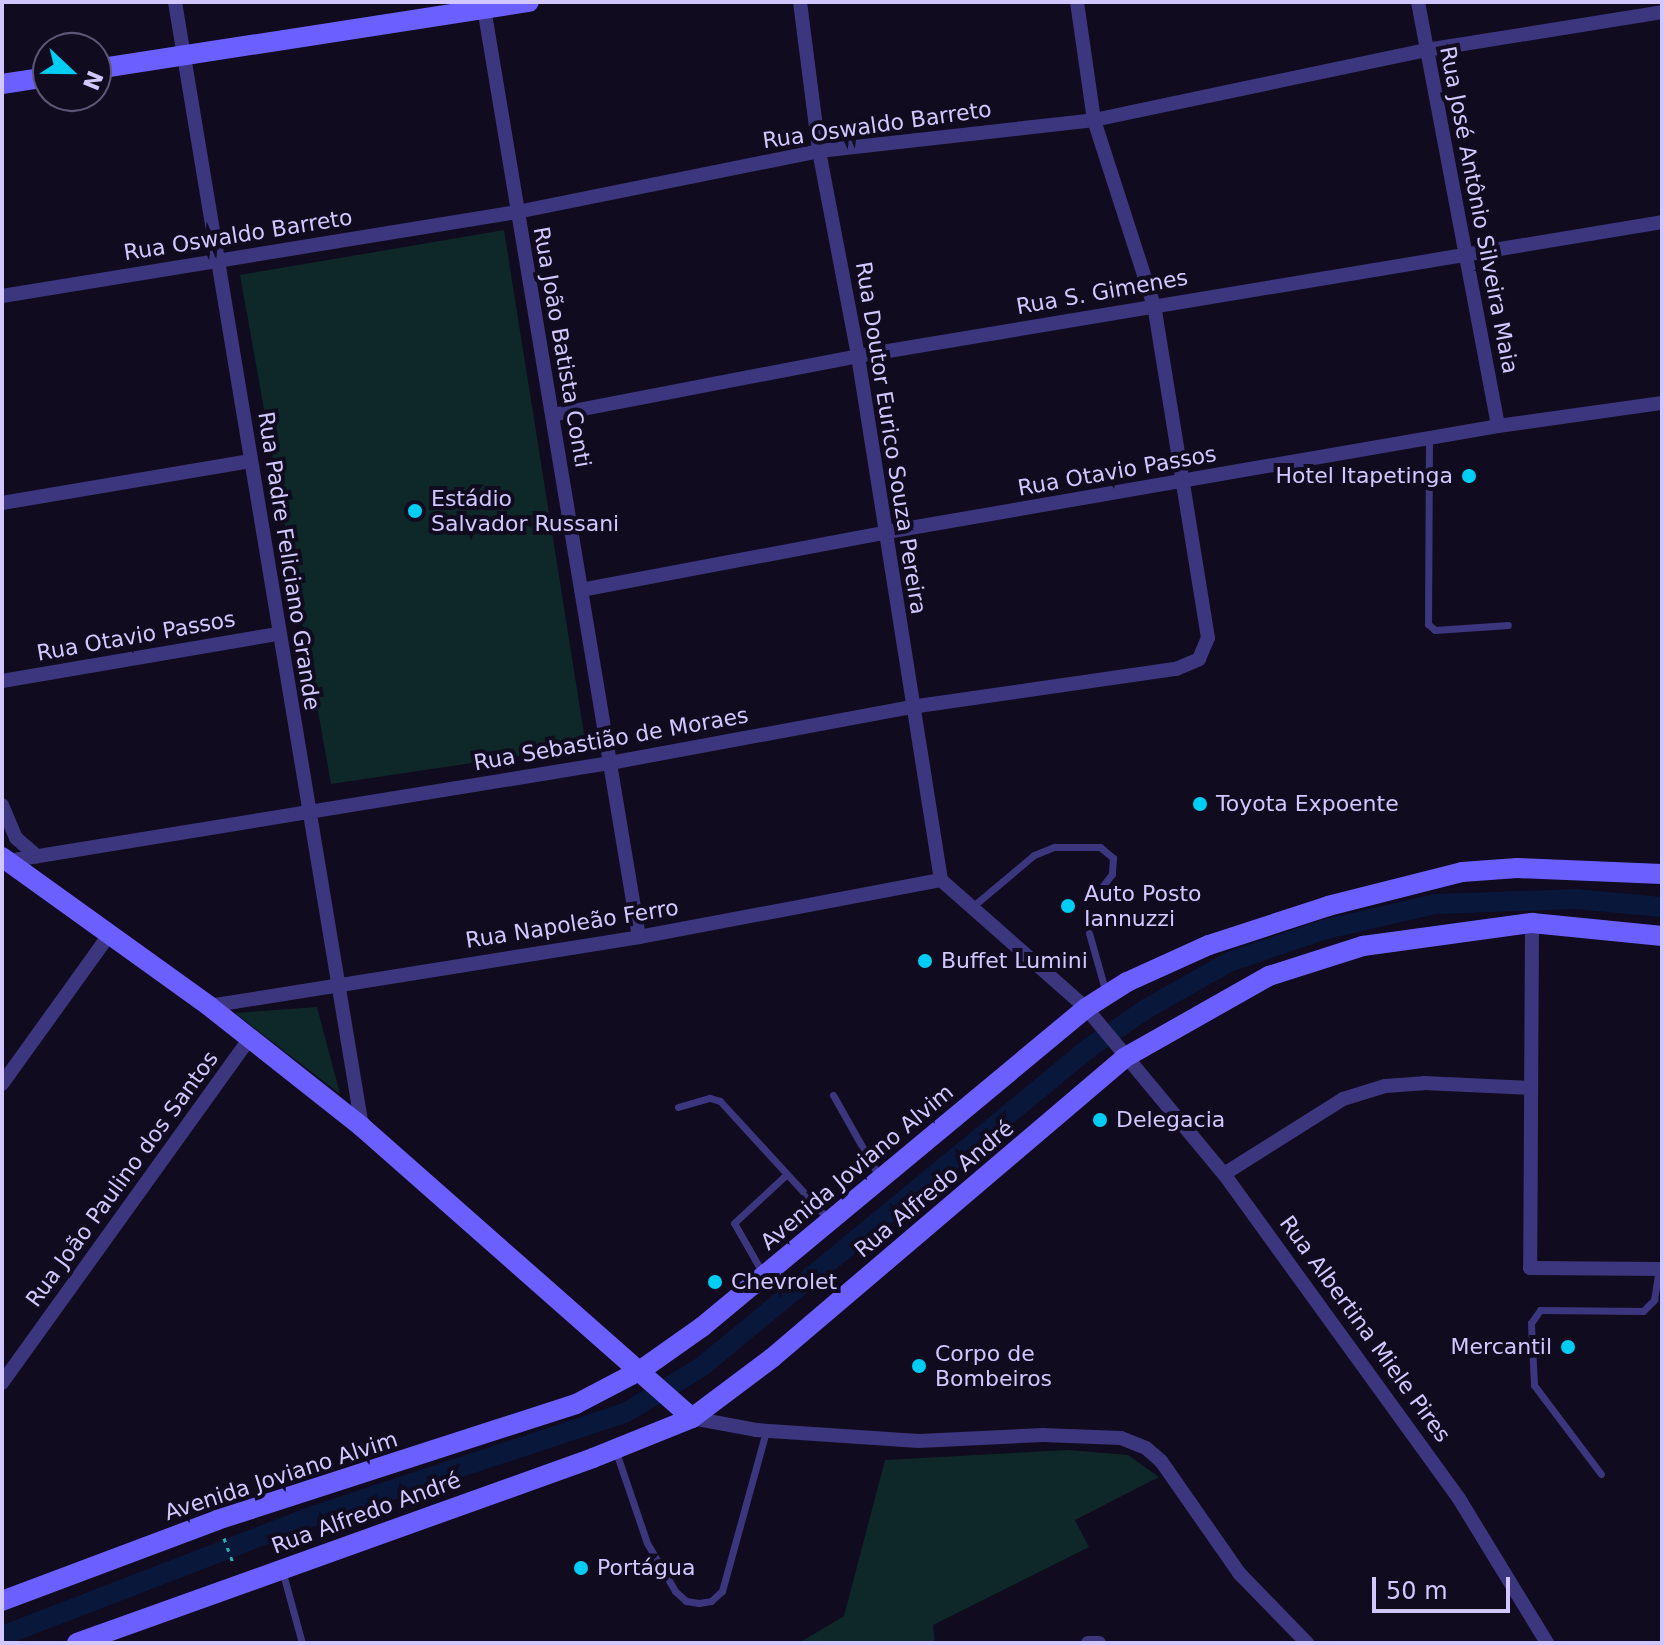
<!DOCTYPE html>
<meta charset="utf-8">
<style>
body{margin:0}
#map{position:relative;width:1664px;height:1645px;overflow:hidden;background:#100b1e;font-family:"DejaVu Sans",sans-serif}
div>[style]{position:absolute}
.green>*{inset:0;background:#0e2728}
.canal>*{height:20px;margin:-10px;padding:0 10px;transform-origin:10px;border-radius:10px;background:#08173a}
.path>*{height:3px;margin-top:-1.5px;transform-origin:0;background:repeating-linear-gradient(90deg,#2bb0b0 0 4px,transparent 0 10px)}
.lane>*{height:7px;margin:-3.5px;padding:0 3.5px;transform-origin:3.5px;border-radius:3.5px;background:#3c367e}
.street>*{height:14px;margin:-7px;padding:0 7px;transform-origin:7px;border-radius:7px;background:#3c367e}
.secondary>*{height:20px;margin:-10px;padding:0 10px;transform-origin:10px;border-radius:10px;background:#6c5fff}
.dots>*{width:22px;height:22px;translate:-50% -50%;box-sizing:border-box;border:4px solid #100b1e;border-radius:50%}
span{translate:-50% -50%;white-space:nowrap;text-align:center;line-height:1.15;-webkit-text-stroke:8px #100b1e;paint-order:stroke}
.street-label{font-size:22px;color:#d2c8ff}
.poi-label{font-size:22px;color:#d2c8ff}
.right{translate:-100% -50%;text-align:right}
.left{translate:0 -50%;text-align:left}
.frame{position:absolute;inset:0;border:4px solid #d2c8ff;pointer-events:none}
.north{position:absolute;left:32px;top:32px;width:80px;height:80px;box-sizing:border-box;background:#100b1e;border:2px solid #5e5778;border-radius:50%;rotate:112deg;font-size:22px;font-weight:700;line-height:32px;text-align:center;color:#d2c8ff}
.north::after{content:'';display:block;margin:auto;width:28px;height:36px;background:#00cdf3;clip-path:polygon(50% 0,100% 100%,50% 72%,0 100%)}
.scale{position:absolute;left:1372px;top:1577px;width:138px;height:36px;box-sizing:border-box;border:4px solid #d2c8ff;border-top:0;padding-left:10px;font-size:24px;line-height:28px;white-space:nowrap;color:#d2c8ff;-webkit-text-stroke:6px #100b1e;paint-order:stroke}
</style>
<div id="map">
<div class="green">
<i style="clip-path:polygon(504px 230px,586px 746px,331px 784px,240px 275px)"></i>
<i style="clip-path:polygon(317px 1007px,340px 1094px,235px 1013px)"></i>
<i style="clip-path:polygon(1068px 1450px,1128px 1455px,1159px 1477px,1075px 1520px,1089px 1547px,933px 1625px,935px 1643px,799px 1643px,844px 1616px,885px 1460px)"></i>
</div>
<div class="canal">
<i style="left:2px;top:1636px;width:337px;rotate:-21.1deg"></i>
<i style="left:316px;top:1515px;width:325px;rotate:-18.3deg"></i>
<i style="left:625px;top:1413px;width:87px;rotate:-31deg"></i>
<i style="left:700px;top:1368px;width:504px;rotate:-39.44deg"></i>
<i style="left:1089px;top:1048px;width:69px;rotate:-34.4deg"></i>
<i style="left:1146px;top:1009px;width:95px;rotate:-29.5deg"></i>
<i style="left:1229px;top:962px;width:99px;rotate:-18.8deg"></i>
<i style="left:1323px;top:930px;width:115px;rotate:-13.1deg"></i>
<i style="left:1435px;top:904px;width:141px;rotate:-2deg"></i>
<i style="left:1576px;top:899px;width:86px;rotate:5.3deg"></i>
</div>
<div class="path">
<i style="left:224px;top:1538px;width:29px;rotate:70deg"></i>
</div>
<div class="lane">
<i style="left:1429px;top:439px;width:185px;rotate:90.3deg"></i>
<i style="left:1428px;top:624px;width:9px;rotate:41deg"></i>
<i style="left:1435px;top:630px;width:73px;rotate:-3.9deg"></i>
<i style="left:972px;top:907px;width:81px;rotate:-40deg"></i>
<i style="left:1034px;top:855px;width:22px;rotate:-22deg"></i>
<i style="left:1054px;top:847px;width:46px"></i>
<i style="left:1100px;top:847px;width:17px;rotate:40deg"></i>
<i style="left:1113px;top:858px;width:16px;rotate:94deg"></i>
<i style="left:1112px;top:874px;width:28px;rotate:128deg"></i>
<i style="left:1089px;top:933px;width:62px;rotate:74.2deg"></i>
<i style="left:833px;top:1095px;width:95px;rotate:60.5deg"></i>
<i style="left:678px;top:1107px;width:33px;rotate:-16deg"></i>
<i style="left:710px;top:1098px;width:10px;rotate:17deg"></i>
<i style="left:720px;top:1101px;width:160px;rotate:47.5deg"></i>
<i style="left:762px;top:1272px;width:56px;rotate:-119.7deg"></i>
<i style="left:734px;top:1223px;width:72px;rotate:-42.8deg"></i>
<i style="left:616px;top:1452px;width:96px;rotate:71.2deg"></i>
<i style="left:647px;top:1543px;width:56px;rotate:59.7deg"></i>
<i style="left:675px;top:1591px;width:15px;rotate:42deg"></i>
<i style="left:686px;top:1601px;width:13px;rotate:9deg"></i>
<i style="left:699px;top:1603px;width:12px;rotate:-9deg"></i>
<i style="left:711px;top:1601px;width:15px;rotate:-42deg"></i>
<i style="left:722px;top:1591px;width:166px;rotate:-74.6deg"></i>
<i style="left:1601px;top:1474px;width:111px;rotate:-127deg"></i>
<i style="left:1534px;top:1385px;width:62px;rotate:-92.8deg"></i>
<i style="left:1531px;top:1323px;width:16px;rotate:-55deg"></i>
<i style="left:1540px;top:1310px;width:103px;rotate:0.6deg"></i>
<i style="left:1643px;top:1311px;width:16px;rotate:-45deg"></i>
<i style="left:1654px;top:1300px;width:31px;rotate:-81deg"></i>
<i style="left:282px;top:1570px;width:76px;rotate:74.7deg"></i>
</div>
<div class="street">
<i style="left:175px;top:2px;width:1140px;rotate:80.56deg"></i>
<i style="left:483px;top:2px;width:948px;rotate:80.53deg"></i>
<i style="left:800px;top:2px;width:150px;rotate:82.7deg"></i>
<i style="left:819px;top:151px;width:209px;rotate:79.2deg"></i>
<i style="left:858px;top:356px;width:531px;rotate:81deg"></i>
<i style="left:1418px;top:2px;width:431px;rotate:79.3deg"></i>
<i style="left:2px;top:296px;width:522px;rotate:-9.26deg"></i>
<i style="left:517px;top:212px;width:308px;rotate:-11.4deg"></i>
<i style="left:819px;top:151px;width:277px;rotate:-6.4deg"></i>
<i style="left:1094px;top:120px;width:339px;rotate:-11.9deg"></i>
<i style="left:1426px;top:50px;width:239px;rotate:-9.1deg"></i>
<i style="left:552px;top:415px;width:312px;rotate:-10.9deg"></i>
<i style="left:858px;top:356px;width:815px;rotate:-9.46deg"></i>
<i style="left:2px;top:503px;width:252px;rotate:-9.6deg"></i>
<i style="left:581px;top:590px;width:311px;rotate:-10.7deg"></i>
<i style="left:887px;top:532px;width:620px;rotate:-9.84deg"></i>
<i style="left:1498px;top:426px;width:166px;rotate:-8deg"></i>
<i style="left:2px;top:681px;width:280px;rotate:-9.7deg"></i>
<i style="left:2px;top:805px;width:36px;rotate:67deg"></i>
<i style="left:16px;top:838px;width:28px;rotate:41deg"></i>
<i style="left:8px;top:861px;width:610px;rotate:-9.25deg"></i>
<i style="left:610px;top:763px;width:306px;rotate:-10.5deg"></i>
<i style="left:911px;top:707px;width:268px;rotate:-8.2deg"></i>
<i style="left:1176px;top:669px;width:25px;rotate:-23deg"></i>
<i style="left:1199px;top:659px;width:23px;rotate:-67deg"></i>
<i style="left:1208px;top:638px;width:336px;rotate:-99.2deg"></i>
<i style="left:1154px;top:306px;width:195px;rotate:-107.9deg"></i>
<i style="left:1094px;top:120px;width:119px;rotate:-98.2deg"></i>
<i style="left:941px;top:880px;width:193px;rotate:41.4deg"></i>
<i style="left:1086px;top:1008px;width:216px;rotate:50.3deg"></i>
<i style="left:1224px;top:1174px;width:399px;rotate:54.1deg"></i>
<i style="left:1458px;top:1497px;width:171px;rotate:58.6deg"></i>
<i style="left:1532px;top:923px;width:345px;rotate:90.3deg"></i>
<i style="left:1530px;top:1268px;width:132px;rotate:0.4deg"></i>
<i style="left:209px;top:1006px;width:436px;rotate:-9.1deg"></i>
<i style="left:639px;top:937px;width:307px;rotate:-10.7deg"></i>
<i style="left:2px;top:1084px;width:183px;rotate:-54.3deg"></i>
<i style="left:1224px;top:1174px;width:141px;rotate:-32.2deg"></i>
<i style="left:1343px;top:1099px;width:44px;rotate:-17.2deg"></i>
<i style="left:1385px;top:1086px;width:39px;rotate:-4deg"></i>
<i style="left:1424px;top:1083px;width:107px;rotate:2.7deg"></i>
<i style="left:2px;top:1383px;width:423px;rotate:-54.3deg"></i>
<i style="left:692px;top:1418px;width:65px;rotate:10.6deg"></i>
<i style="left:756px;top:1430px;width:163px;rotate:3.9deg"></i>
<i style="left:919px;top:1441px;width:124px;rotate:-2.8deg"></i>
<i style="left:1043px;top:1435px;width:78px;rotate:2.2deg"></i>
<i style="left:1121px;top:1438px;width:27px;rotate:22deg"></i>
<i style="left:1146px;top:1448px;width:20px;rotate:41deg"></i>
<i style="left:1161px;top:1461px;width:136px;rotate:55.1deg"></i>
<i style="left:1239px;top:1573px;width:98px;rotate:45.8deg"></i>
<i style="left:1088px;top:1643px;width:11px"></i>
</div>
<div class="secondary">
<i style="left:96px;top:69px;width:438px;rotate:-8.8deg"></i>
<i style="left:2px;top:84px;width:47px;rotate:-8.7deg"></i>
<i style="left:2px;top:857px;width:255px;rotate:35.7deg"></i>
<i style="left:209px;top:1006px;width:195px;rotate:38.3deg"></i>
<i style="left:362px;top:1127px;width:440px;rotate:41.4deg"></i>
<i style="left:2px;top:1601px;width:230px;rotate:-20.6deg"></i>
<i style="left:217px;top:1520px;width:377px;rotate:-17.9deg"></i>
<i style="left:576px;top:1404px;width:73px;rotate:-27.6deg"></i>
<i style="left:641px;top:1370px;width:75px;rotate:-35.2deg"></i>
<i style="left:702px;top:1327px;width:499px;rotate:-39.7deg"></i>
<i style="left:1086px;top:1008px;width:49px;rotate:-32.4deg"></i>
<i style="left:1127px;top:982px;width:90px;rotate:-24.3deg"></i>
<i style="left:1209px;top:945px;width:125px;rotate:-18.1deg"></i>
<i style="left:1328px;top:906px;width:138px;rotate:-14.2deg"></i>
<i style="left:1462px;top:872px;width:55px;rotate:-4.2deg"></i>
<i style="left:1517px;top:868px;width:145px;rotate:2.4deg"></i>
<i style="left:77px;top:1643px;width:548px;rotate:-19.72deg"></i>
<i style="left:593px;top:1458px;width:107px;rotate:-22deg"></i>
<i style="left:692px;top:1418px;width:100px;rotate:-36.9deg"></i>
<i style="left:772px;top:1358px;width:462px;rotate:-40.4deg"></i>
<i style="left:1124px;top:1058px;width:167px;rotate:-29.5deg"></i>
<i style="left:1269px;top:976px;width:99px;rotate:-17.7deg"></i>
<i style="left:1363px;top:946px;width:171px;rotate:-7.8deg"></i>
<i style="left:1532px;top:923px;width:131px;rotate:5.7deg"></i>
</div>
<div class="dots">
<i style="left:1469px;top:476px;background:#00cdf3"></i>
<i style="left:415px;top:511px;background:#00cdf3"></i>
<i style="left:1200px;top:804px;background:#00cdf3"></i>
<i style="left:1068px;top:906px;background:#00cdf3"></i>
<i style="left:925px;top:961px;background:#00cdf3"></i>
<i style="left:1100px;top:1120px;background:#00cdf3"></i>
<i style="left:715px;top:1282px;background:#00cdf3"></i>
<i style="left:1568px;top:1347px;background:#00cdf3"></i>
<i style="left:919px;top:1366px;background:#00cdf3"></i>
<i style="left:581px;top:1568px;background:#00cdf3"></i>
</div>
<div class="street-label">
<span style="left:877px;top:125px;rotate:-8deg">Rua Oswaldo Barreto</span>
<span style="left:1479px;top:210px;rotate:79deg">Rua José Antônio Silveira Maia</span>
<span style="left:238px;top:235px;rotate:-9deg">Rua Oswaldo Barreto</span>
<span style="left:1102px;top:292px;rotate:-10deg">Rua S. Gimenes</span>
<span style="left:562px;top:347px;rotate:80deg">Rua João Batista Conti</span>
<span style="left:891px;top:438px;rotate:81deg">Rua Doutor Eurico Souza Pereira</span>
<span style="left:1117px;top:471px;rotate:-10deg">Rua Otavio Passos</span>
<span style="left:289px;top:561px;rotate:81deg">Rua Padre Feliciano Grande</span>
<span style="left:136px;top:636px;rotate:-10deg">Rua Otavio Passos</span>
<span style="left:611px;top:739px;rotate:-10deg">Rua Sebastião de Moraes</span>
<span style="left:572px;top:924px;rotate:-9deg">Rua Napoleão Ferro</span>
<span style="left:857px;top:1167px;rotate:-40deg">Avenida Joviano Alvim</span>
<span style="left:122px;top:1179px;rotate:-54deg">Rua João Paulino dos Santos</span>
<span style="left:934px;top:1189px;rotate:-40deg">Rua Alfredo André</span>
<span style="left:1365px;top:1329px;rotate:54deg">Rua Albertina Miele Pires</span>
<span style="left:281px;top:1476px;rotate:-18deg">Avenida Joviano Alvim</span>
<span style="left:366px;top:1513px;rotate:-20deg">Rua Alfredo André</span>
</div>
<div class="poi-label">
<span class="right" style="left:1453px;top:476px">Hotel Itapetinga</span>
<span class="left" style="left:431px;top:511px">Estádio<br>Salvador Russani</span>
<span class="left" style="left:1216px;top:804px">Toyota Expoente</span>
<span class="left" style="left:1084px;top:906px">Auto Posto<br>Iannuzzi</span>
<span class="left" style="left:941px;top:961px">Buffet Lumini</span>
<span class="left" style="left:1116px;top:1120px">Delegacia</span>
<span class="left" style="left:731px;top:1282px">Chevrolet</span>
<span class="right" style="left:1552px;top:1347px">Mercantil</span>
<span class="left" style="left:935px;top:1366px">Corpo de<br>Bombeiros</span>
<span class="left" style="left:597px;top:1568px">Portágua</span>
</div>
<div class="frame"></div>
<div class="north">N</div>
<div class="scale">50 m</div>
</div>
